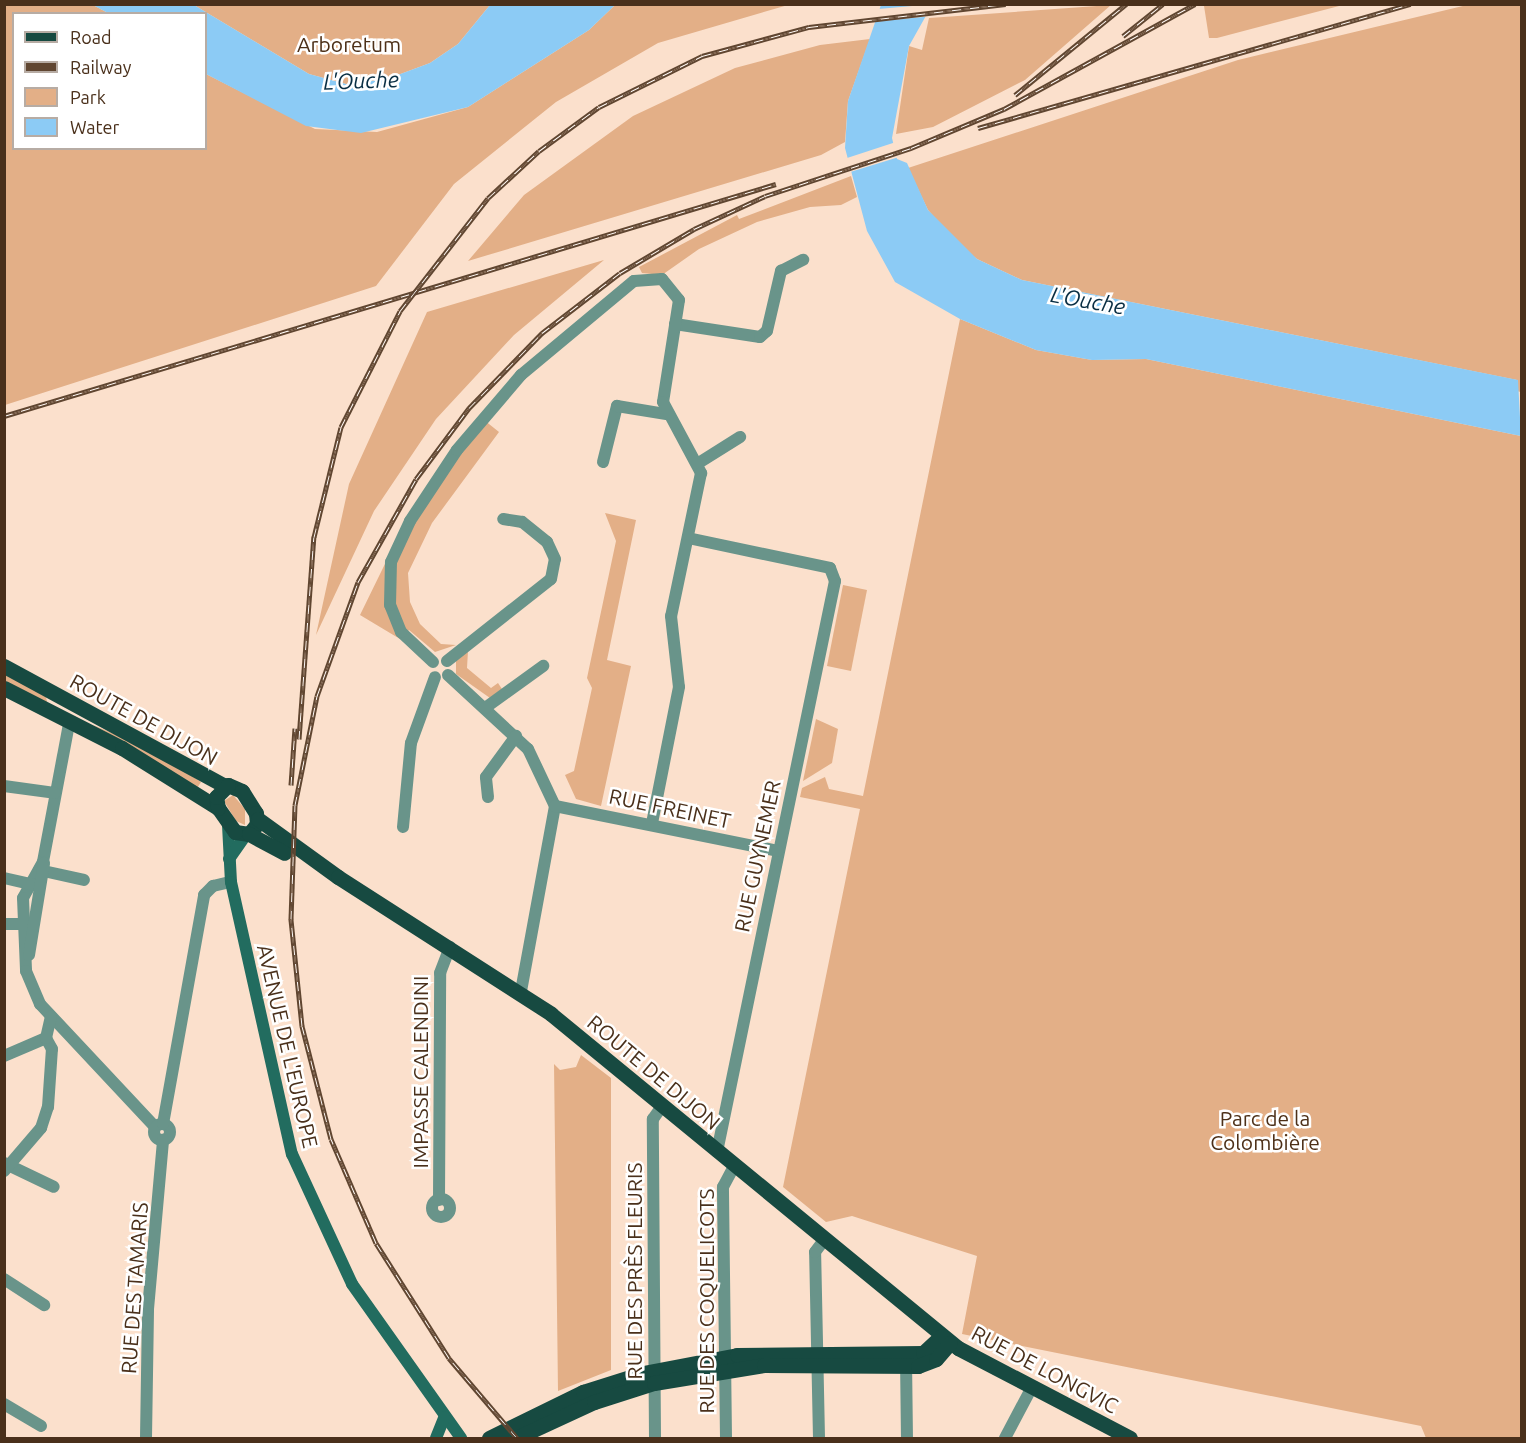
<!DOCTYPE html>
<meta charset="utf-8">
<style>
body{margin:0}
#map{position:relative;width:1526px;height:1443px;overflow:hidden;background:#fbe0cc;font-family:Ubuntu,sans-serif}
div>[style]{position:absolute}
.green>*{inset:0;background:#e3af87}
.water>*{inset:0;background:#8ccbf5}
.pier>*{inset:0;background:#fbe0cc}
.street>*{height:12px;margin:-6px;padding:0 6px;transform-origin:6px;border-radius:6px;background:#69948a}
.street>.ring{margin:-6px;padding:0;box-sizing:content-box;background:none;border:12px solid #69948a;border-radius:50%}
.secondary>*{height:12px;margin:-6px;padding:0 6px;transform-origin:6px;border-radius:6px;background:#226c5f}
.primary>*{height:15px;margin:-7.5px;padding:0 7.5px;transform-origin:7.5px;border-radius:7.5px;background:#174a41}
.rail>*{height:5px;margin-top:-2.5px;transform-origin:0;background:repeating-linear-gradient(90deg,#fff 0 9px,#604631 0 18px);box-sizing:border-box;border-block:2px solid #604631}
span{translate:-50% -50%;white-space:nowrap;text-align:center;line-height:1.15;-webkit-text-stroke:5px #fff;paint-order:stroke}
.park-label{font-size:21px;color:#4d3018}
.street-label{font-size:21px;color:#4a301b}
.water-label{font-size:22px;color:#092e43;font-style:italic}
.frame{position:absolute;inset:0;border:6px solid #4a301b;pointer-events:none}
.legend{position:absolute;left:12px;top:12px;width:195px;height:138px;box-sizing:border-box;background:#fff;border:2px solid #b7aca4;margin:0;padding:8px 10px;list-style:none;font-size:18px;color:#4a301b}
.legend li{display:flex;align-items:center;gap:12px;height:30px}
.legend b{width:30px;border:2px solid #b7aca4}
</style>
<div id="map">
<div class="green">
<i style="clip-path:polygon(5px 5px,93px 5px,108px 13px,14px 14px,14px 148px,206px 148px,206px 74px,315px 129px,377px 132px,468px 107px,589px 30px,615px 5px,788px 5px,658px 43px,556px 102px,454px 184px,376px 286px,5px 405px)"></i>
<i style="clip-path:polygon(194px 5px,490px 5px,458px 44px,430px 63px,387px 79px,346px 84px,309px 74px)"></i>
<i style="clip-path:polygon(1111px 5px,1025px 80px,933px 127px,896px 134px,909px 46px,922px 50px,929px 18px)"></i>
<i style="clip-path:polygon(1343px 5px,1217px 38px,1209px 38px,1204px 6px)"></i>
<i style="clip-path:polygon(1467px 5px,1521px 5px,1521px 392px,1516px 391px,1517px 380px,1022px 280px,977px 259px,955px 241px,928px 210px,908px 168px,1238px 60px)"></i>
<i style="clip-path:polygon(870px 39px,848px 101px,845px 142px,821px 155px,468px 261px,524px 195px,633px 116px,735px 68px,820px 45px)"></i>
<i style="clip-path:polygon(851px 176px,857px 197px,841px 205px,810px 207px,757px 222px,699px 249px,662px 275px,642px 273px,639px 267px,737px 215px,739px 219px)"></i>
<i style="clip-path:polygon(604px 260px,514px 335px,436px 419px,374px 511px,316px 635px,349px 484px,427px 312px)"></i>
<i style="clip-path:polygon(960px 319px,1036px 350px,1092px 360px,1146px 359px,1521px 436px,1521px 1438px,1426px 1438px,1421px 1426px,962px 1334px,977px 1256px,852px 1216px,826px 1222px,783px 1187px,860px 809px,800px 797px,802px 788px,825px 777px,829px 789px,863px 796px)"></i>
<i style="clip-path:polygon(479px 416px,499px 432px,432px 523px,408px 573px,410px 602px,420px 624px,441px 644px,456px 645px,435px 652px,409px 630px,400px 639px,360px 615px,403px 527px)"></i>
<i style="clip-path:polygon(605px 513px,636px 520px,607px 660px,631px 666px,601px 806px,576px 799px,565px 775px,574px 771px,592px 688px,587px 678px,616px 541px)"></i>
<i style="clip-path:polygon(843px 585px,867px 590px,851px 671px,827px 666px)"></i>
<i style="clip-path:polygon(468px 651px,467px 668px,491px 688px,498px 683px,502px 689px,490px 698px,456px 674px,456px 661px)"></i>
<i style="clip-path:polygon(5px 672px,46px 697px,48px 706px,5px 682px)"></i>
<i style="clip-path:polygon(816px 719px,838px 729px,832px 763px,803px 781px)"></i>
<i style="clip-path:polygon(93px 725px,150px 749px,201px 782px,196px 790px)"></i>
<i style="clip-path:polygon(233px 795px,245px 809px,245px 825px,236px 821px,224px 801px)"></i>
<i style="clip-path:polygon(581px 1055px,611px 1078px,611px 1370px,558px 1391px,554px 1064px,560px 1070px,576px 1067px)"></i>
</div>
<div class="water">
<i style="clip-path:polygon(93px 5px,194px 5px,309px 74px,346px 84px,387px 79px,430px 63px,458px 44px,490px 5px,615px 5px,589px 30px,468px 107px,361px 133px,306px 126px,206px 74px,206px 14px,108px 13px)"></i>
<i style="clip-path:polygon(881px 5px,932px 5px,909px 46px,892px 138px,897px 159px,907px 163px,928px 210px,977px 259px,1022px 280px,1518px 380px,1521px 436px,1146px 359px,1092px 360px,1036px 350px,960px 319px,895px 282px,867px 231px,845px 148px,848px 101px)"></i>
</div>
<div class="pier">
<i style="clip-path:polygon(935px 4px,933px 16px,872px 22px,878px 9px)"></i>
<i style="clip-path:polygon(896px 142px,899px 157px,847px 173px,844px 159px)"></i>
</div>
<div class="street">
<i style="left:675px;top:324px;width:86px;rotate:8.7deg"></i>
<i style="left:760px;top:337px;width:9px;rotate:-41deg"></i>
<i style="left:767px;top:331px;width:62px;rotate:-76.9deg"></i>
<i style="left:781px;top:271px;width:25px;rotate:-27deg"></i>
<i style="left:603px;top:462px;width:58px;rotate:-76deg"></i>
<i style="left:617px;top:406px;width:50px;rotate:9.3deg"></i>
<i style="left:697px;top:464px;width:51px;rotate:-32.1deg"></i>
<i style="left:688px;top:538px;width:145px;rotate:11.9deg"></i>
<i style="left:830px;top:568px;width:14px;rotate:69deg"></i>
<i style="left:835px;top:581px;width:583px;rotate:101.68deg"></i>
<i style="left:447px;top:661px;width:132px;rotate:-38.3deg"></i>
<i style="left:551px;top:579px;width:20px;rotate:-79deg"></i>
<i style="left:555px;top:559px;width:19px;rotate:-115deg"></i>
<i style="left:547px;top:542px;width:32px;rotate:-141deg"></i>
<i style="left:522px;top:522px;width:19px;rotate:-171deg"></i>
<i style="left:433px;top:662px;width:44px;rotate:-136.8deg"></i>
<i style="left:401px;top:632px;width:29px;rotate:-112deg"></i>
<i style="left:390px;top:605px;width:43px;rotate:-88.7deg"></i>
<i style="left:391px;top:562px;width:45px;rotate:-65.1deg"></i>
<i style="left:410px;top:521px;width:85px;rotate:-56.5deg"></i>
<i style="left:457px;top:450px;width:99px;rotate:-49.5deg"></i>
<i style="left:521px;top:375px;width:147px;rotate:-39.8deg"></i>
<i style="left:634px;top:281px;width:28px;rotate:-4deg"></i>
<i style="left:662px;top:279px;width:27px;rotate:51deg"></i>
<i style="left:679px;top:300px;width:103px;rotate:98.9deg"></i>
<i style="left:663px;top:402px;width:81px;rotate:61.8deg"></i>
<i style="left:701px;top:473px;width:146px;rotate:101.8deg"></i>
<i style="left:671px;top:616px;width:71px;rotate:83.6deg"></i>
<i style="left:679px;top:687px;width:139px;rotate:101.2deg"></i>
<i style="left:448px;top:675px;width:109px;rotate:42.8deg"></i>
<i style="left:528px;top:749px;width:63px;rotate:64.7deg"></i>
<i style="left:555px;top:806px;width:189px;rotate:100.4deg"></i>
<i style="left:485px;top:708px;width:72px;rotate:-35.9deg"></i>
<i style="left:69px;top:724px;width:140px;rotate:100.7deg"></i>
<i style="left:43px;top:862px;width:41px;rotate:119.1deg"></i>
<i style="left:23px;top:898px;width:73px;rotate:87.6deg"></i>
<i style="left:26px;top:971px;width:36px;rotate:67deg"></i>
<i style="left:40px;top:1004px;width:168px;rotate:46.9deg"></i>
<i style="left:4px;top:786px;width:51px;rotate:7.8deg"></i>
<i style="left:488px;top:797px;width:20px;rotate:-96deg"></i>
<i style="left:486px;top:777px;width:51px;rotate:-53.8deg"></i>
<i style="left:555px;top:806px;width:227px;rotate:11.4deg"></i>
<i style="left:403px;top:827px;width:84px;rotate:-84.6deg"></i>
<i style="left:411px;top:743px;width:70px;rotate:-70deg"></i>
<i style="left:39px;top:870px;width:46px;rotate:12.5deg"></i>
<i style="left:4px;top:878px;width:32px;rotate:13deg"></i>
<i style="left:4px;top:924px;width:26px"></i>
<i style="left:29px;top:955px;width:93px;rotate:-80.7deg"></i>
<i style="left:4px;top:1056px;width:46px;rotate:-23.2deg"></i>
<i class="ring" style="left:154px;top:1124px;width:4px;height:4px"></i>
<i style="left:163px;top:1124px;width:233px;rotate:-79.8deg"></i>
<i style="left:204px;top:895px;width:13px;rotate:-45deg"></i>
<i style="left:213px;top:886px;width:18px;rotate:-13deg"></i>
<i style="left:4px;top:1163px;width:55px;rotate:25.6deg"></i>
<i style="left:4px;top:1171px;width:57px;rotate:-49.3deg"></i>
<i style="left:41px;top:1128px;width:22px;rotate:-72deg"></i>
<i style="left:48px;top:1107px;width:58px;rotate:-86.1deg"></i>
<i style="left:52px;top:1049px;width:13px;rotate:-119deg"></i>
<i style="left:46px;top:1038px;width:22px;rotate:-77deg"></i>
<i class="ring" style="left:432px;top:1199px;width:6px;height:6px"></i>
<i style="left:439px;top:1200px;width:227px;rotate:-89.7deg"></i>
<i style="left:440px;top:973px;width:28px;rotate:-69deg"></i>
<i style="left:4px;top:1279px;width:48px;rotate:33deg"></i>
<i style="left:906px;top:1358px;width:80px;rotate:89.3deg"></i>
<i style="left:4px;top:1404px;width:43px;rotate:30.7deg"></i>
<i style="left:146px;top:1438px;width:129px;rotate:-89.1deg"></i>
<i style="left:148px;top:1309px;width:170px;rotate:-84.9deg"></i>
<i style="left:655px;top:1438px;width:319px;rotate:-90.4deg"></i>
<i style="left:653px;top:1119px;width:16px;rotate:-55deg"></i>
<i style="left:726px;top:1438px;width:251px;rotate:-90.7deg"></i>
<i style="left:723px;top:1187px;width:24px;rotate:-62deg"></i>
<i style="left:819px;top:1438px;width:186px;rotate:-91.2deg"></i>
<i style="left:815px;top:1252px;width:15px;rotate:-53deg"></i>
<i style="left:1005px;top:1438px;width:58px;rotate:-62.1deg"></i>
</div>
<div class="secondary">
<i style="left:228px;top:825px;width:57px;rotate:87deg"></i>
<i style="left:231px;top:882px;width:279px;rotate:77.4deg"></i>
<i style="left:292px;top:1154px;width:143px;rotate:65.2deg"></i>
<i style="left:352px;top:1284px;width:189px;rotate:54.7deg"></i>
<i style="left:229px;top:859px;width:29px;rotate:-55deg"></i>
<i style="left:436px;top:1438px;width:22px;rotate:-68deg"></i>
</div>
<div class="primary">
<i style="left:4px;top:666px;width:251px;rotate:28.5deg"></i>
<i style="left:4px;top:688px;width:132px;rotate:27deg"></i>
<i style="left:122px;top:748px;width:113px;rotate:32deg"></i>
<i style="left:228px;top:785px;width:15px;rotate:23deg"></i>
<i style="left:242px;top:791px;width:26px;rotate:58deg"></i>
<i style="left:256px;top:813px;width:11px;rotate:85deg"></i>
<i style="left:257px;top:824px;width:13px;rotate:129deg"></i>
<i style="left:249px;top:834px;width:14px;rotate:-172deg"></i>
<i style="left:235px;top:832px;width:29px;rotate:-125deg"></i>
<i style="left:218px;top:808px;width:11px;rotate:-100deg"></i>
<i style="left:216px;top:797px;width:17px;rotate:-45deg"></i>
<i style="left:258px;top:819px;width:99px;rotate:35.9deg"></i>
<i style="left:338px;top:877px;width:253px;rotate:32.7deg"></i>
<i style="left:551px;top:1014px;width:527px;rotate:39.37deg"></i>
<i style="left:958px;top:1348px;width:194px;rotate:27.6deg"></i>
<i style="left:249px;top:834px;width:40px;rotate:28deg"></i>
<i style="left:489px;top:1438px;width:105px;rotate:-26.1deg"></i>
<i style="left:583px;top:1392px;width:63px;rotate:-17.6deg"></i>
<i style="left:643px;top:1373px;width:96px;rotate:-10.8deg"></i>
<i style="left:737px;top:1355px;width:186px;rotate:-0.6deg"></i>
<i style="left:923px;top:1353px;width:25px;rotate:-43deg"></i>
<i style="left:516px;top:1438px;width:86px;rotate:-24.8deg"></i>
<i style="left:594px;top:1402px;width:63px;rotate:-17.6deg"></i>
<i style="left:654px;top:1383px;width:111px;rotate:-9.3deg"></i>
<i style="left:764px;top:1365px;width:154px;rotate:0.4deg"></i>
<i style="left:918px;top:1366px;width:19px;rotate:-21deg"></i>
<i style="left:936px;top:1359px;width:21px;rotate:-49deg"></i>
</div>
<div class="rail">
<i style="left:1123px;top:36px;width:51px;rotate:-38.7deg"></i>
<i style="left:1015px;top:95px;width:144px;rotate:-39.3deg"></i>
<i style="left:978px;top:128px;width:450px;rotate:-16deg"></i>
<i style="left:4px;top:416px;width:806px;rotate:-16.73deg"></i>
<i style="left:299px;top:739px;width:203px;rotate:-85.8deg"></i>
<i style="left:314px;top:537px;width:113px;rotate:-76.2deg"></i>
<i style="left:341px;top:427px;width:130px;rotate:-63deg"></i>
<i style="left:400px;top:311px;width:143px;rotate:-52.1deg"></i>
<i style="left:488px;top:198px;width:69px;rotate:-42.7deg"></i>
<i style="left:539px;top:151px;width:74px;rotate:-36.3deg"></i>
<i style="left:599px;top:107px;width:115px;rotate:-26.3deg"></i>
<i style="left:702px;top:56px;width:111px;rotate:-15.2deg"></i>
<i style="left:809px;top:27px;width:198px;rotate:-6.7deg"></i>
<i style="left:291px;top:785px;width:57px;rotate:-86deg"></i>
<i style="left:517px;top:1438px;width:105px;rotate:-130.4deg"></i>
<i style="left:449px;top:1358px;width:136px;rotate:-122.4deg"></i>
<i style="left:376px;top:1243px;width:113px;rotate:-113.4deg"></i>
<i style="left:331px;top:1139px;width:117px;rotate:-104.4deg"></i>
<i style="left:302px;top:1026px;width:108px;rotate:-95.9deg"></i>
<i style="left:291px;top:919px;width:114px;rotate:-88deg"></i>
<i style="left:295px;top:805px;width:111px;rotate:-78.6deg"></i>
<i style="left:317px;top:696px;width:121px;rotate:-70.2deg"></i>
<i style="left:358px;top:582px;width:118px;rotate:-60.6deg"></i>
<i style="left:416px;top:479px;width:89px;rotate:-53.3deg"></i>
<i style="left:469px;top:408px;width:105px;rotate:-45.8deg"></i>
<i style="left:542px;top:333px;width:98px;rotate:-37.6deg"></i>
<i style="left:620px;top:273px;width:86px;rotate:-30.7deg"></i>
<i style="left:694px;top:229px;width:78px;rotate:-24.9deg"></i>
<i style="left:765px;top:196px;width:154px;rotate:-18.2deg"></i>
<i style="left:911px;top:148px;width:101px;rotate:-22.8deg"></i>
<i style="left:1004px;top:109px;width:218px;rotate:-28.8deg"></i>
</div>
<div class="park-label">
<span style="left:349px;top:44px">Arboretum</span>
<span style="left:1265px;top:1130px">Parc de la<br>Colombière</span>
</div>
<div class="street-label">
<span style="left:144px;top:719px;rotate:29deg">ROUTE DE DIJON</span>
<span style="left:670px;top:808px;rotate:12deg">RUE FREINET</span>
<span style="left:757px;top:856px;rotate:-78deg">RUE GUYNEMER</span>
<span style="left:288px;top:1046px;rotate:77deg">AVENUE DE L'EUROPE</span>
<span style="left:420px;top:1072px;rotate:-90deg">IMPASSE CALENDINI</span>
<span style="left:654px;top:1072px;rotate:40deg">ROUTE DE DIJON</span>
<span style="left:634px;top:1271px;rotate:-90deg">RUE DES PRÈS FLEURIS</span>
<span style="left:134px;top:1288px;rotate:-86deg">RUE DES TAMARIS</span>
<span style="left:706px;top:1301px;rotate:-90deg">RUE DES COQUELICOTS</span>
<span style="left:1045px;top:1369px;rotate:28deg">RUE DE LONGVIC</span>
</div>
<div class="water-label">
<span style="left:361px;top:80px;rotate:-2deg">L'Ouche</span>
<span style="left:1088px;top:300px;rotate:10deg">L'Ouche</span>
</div>
<div class="frame"></div>
<ul class="legend">
<li><b style="height:8px;background:#174a41"></b>Road</li>
<li><b style="height:8px;background:#604631"></b>Railway</li>
<li><b style="height:16px;background:#e3af87"></b>Park</li>
<li><b style="height:16px;background:#8ccbf5"></b>Water</li>
</ul>
</div>
